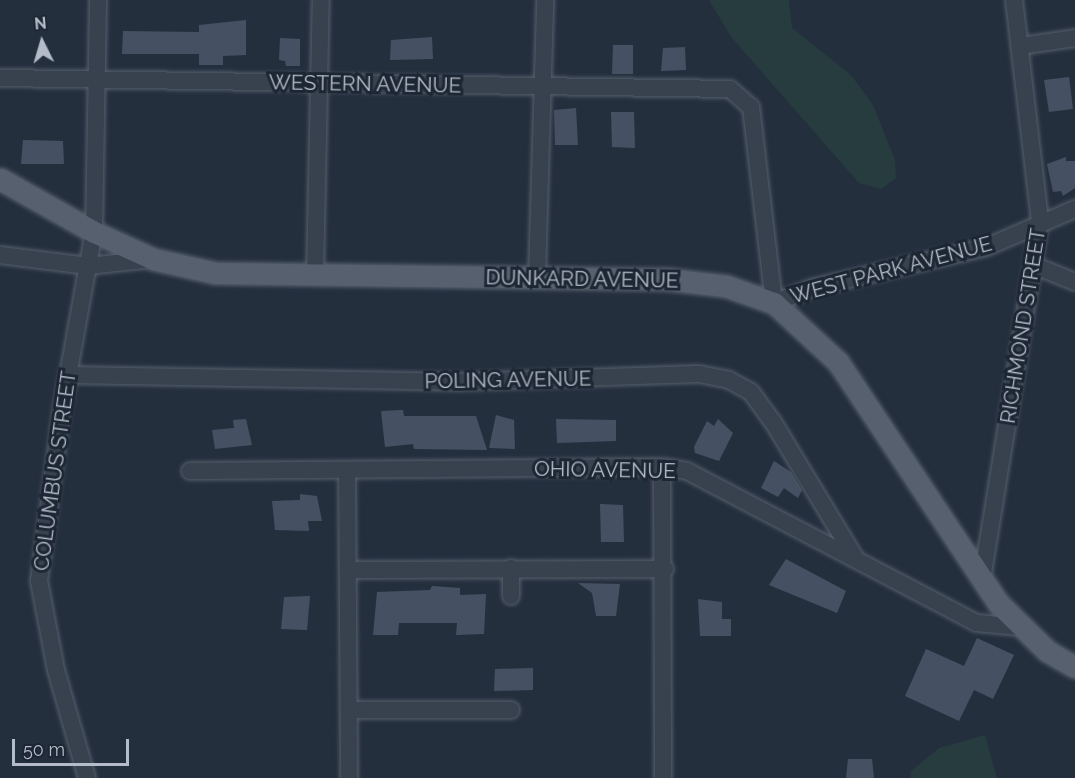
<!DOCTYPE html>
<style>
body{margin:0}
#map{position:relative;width:1075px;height:778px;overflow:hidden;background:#242f3e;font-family:Raleway,sans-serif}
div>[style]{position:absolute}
.green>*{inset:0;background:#263c3f}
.building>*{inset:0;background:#455162}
.roads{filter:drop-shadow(0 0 2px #565f6c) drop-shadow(0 0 2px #565f6c)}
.minor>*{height:16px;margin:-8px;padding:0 8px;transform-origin:8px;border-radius:8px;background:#38414e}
.major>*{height:21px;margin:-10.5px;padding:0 10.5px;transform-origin:10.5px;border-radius:10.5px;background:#56606e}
span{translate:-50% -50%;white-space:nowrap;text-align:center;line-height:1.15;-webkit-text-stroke:6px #1d2633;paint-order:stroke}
.street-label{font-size:21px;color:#b4bcc9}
.north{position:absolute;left:12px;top:12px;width:60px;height:60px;-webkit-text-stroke:4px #1d2633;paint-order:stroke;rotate:355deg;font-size:16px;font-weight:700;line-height:24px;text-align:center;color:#b4bcc9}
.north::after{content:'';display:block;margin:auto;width:21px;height:27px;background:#b4bcc9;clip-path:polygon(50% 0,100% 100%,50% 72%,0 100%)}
.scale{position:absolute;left:12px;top:739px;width:117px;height:27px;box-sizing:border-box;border:3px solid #b4bcc9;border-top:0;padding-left:8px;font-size:18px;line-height:21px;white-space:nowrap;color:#b4bcc9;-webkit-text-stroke:4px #1d2633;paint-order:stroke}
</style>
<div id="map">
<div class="green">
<i style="clip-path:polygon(709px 0,789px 0,792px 28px,851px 75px,873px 105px,895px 160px,896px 178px,881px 189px,859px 183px,732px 38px)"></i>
<i style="clip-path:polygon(985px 735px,997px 778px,911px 778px,910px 772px,939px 748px)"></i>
</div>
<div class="building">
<i style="clip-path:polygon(246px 20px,246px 55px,223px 56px,223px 65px,199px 65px,199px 54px,122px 54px,123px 31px,199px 32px,199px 25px)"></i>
<i style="clip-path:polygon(432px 37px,433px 59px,390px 60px,391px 40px)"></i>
<i style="clip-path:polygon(280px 38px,300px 39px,300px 66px,286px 66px,285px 61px,279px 60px)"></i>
<i style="clip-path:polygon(613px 45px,633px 45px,633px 74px,612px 74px)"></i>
<i style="clip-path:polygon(685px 47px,686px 70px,661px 71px,663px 48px)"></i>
<i style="clip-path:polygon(1069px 77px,1073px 109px,1049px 112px,1044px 80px)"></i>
<i style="clip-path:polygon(576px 108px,578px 145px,555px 145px,554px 110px)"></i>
<i style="clip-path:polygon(611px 112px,634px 112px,635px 148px,612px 147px)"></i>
<i style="clip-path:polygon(23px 140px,63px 141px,64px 164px,21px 164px)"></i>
<i style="clip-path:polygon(1066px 157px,1066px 161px,1075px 161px,1075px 188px,1063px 196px,1061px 191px,1053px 192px,1047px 164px)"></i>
<i style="clip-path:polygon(403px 410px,404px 416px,476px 416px,487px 450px,414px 449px,413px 444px,385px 447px,381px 411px)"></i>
<i style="clip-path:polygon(496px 415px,514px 420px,515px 449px,489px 448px)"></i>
<i style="clip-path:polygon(246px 419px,252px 445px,215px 449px,212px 430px,234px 428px,233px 420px)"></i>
<i style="clip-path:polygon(556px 419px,616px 420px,616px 441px,557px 443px)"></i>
<i style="clip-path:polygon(718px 419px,733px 433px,719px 461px,695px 453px,694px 447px,707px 421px,714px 426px)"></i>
<i style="clip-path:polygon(774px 461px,791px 472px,802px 490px,798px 498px,784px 488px,778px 497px,761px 488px)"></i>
<i style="clip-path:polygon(300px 494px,317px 496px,322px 521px,308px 521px,309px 531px,275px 530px,272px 501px,300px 500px)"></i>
<i style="clip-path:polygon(600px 504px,623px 505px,624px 542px,601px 542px)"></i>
<i style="clip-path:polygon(786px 559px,846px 591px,837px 613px,769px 585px)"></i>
<i style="clip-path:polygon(578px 583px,620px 584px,616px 616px,596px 616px,592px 593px)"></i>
<i style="clip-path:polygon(432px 586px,460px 588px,460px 595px,486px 594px,484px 634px,456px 635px,457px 623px,399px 623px,398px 635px,373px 635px,377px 592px,430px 590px)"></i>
<i style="clip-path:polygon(310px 596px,307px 630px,281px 629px,284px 597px)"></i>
<i style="clip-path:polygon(698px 599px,722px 602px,722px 619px,731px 619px,731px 636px,700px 636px)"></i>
<i style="clip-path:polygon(977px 638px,1014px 655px,993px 699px,974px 690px,959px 721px,905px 696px,926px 649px,964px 666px)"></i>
<i style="clip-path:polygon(533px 668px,533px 690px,494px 691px,495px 669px)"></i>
<i style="clip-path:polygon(848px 759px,872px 759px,874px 778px,846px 778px)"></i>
</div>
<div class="roads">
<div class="minor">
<i style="left:1021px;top:46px;width:55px;rotate:-8.4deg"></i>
<i style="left:0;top:78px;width:730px;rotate:0.86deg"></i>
<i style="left:730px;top:89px;width:28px;rotate:41deg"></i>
<i style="left:751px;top:107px;width:197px;rotate:83.3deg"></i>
<i style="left:774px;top:303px;width:41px;rotate:-21.5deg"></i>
<i style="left:812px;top:288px;width:180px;rotate:-13.2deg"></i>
<i style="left:987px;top:247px;width:96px;rotate:-23.4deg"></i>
<i style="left:0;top:255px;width:89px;rotate:7.1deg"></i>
<i style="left:88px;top:266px;width:65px;rotate:-6.1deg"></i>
<i style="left:1033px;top:265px;width:45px;rotate:22deg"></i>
<i style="left:315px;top:277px;width:277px;rotate:-88.8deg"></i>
<i style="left:537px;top:277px;width:277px;rotate:-88.3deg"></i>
<i style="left:68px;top:375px;width:387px;rotate:1deg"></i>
<i style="left:455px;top:382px;width:244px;rotate:-1.9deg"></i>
<i style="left:699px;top:374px;width:31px;rotate:11deg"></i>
<i style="left:729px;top:380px;width:25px;rotate:29deg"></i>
<i style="left:751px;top:392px;width:37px;rotate:54deg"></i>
<i style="left:773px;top:422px;width:157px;rotate:58.8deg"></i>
<i style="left:662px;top:467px;width:311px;rotate:89.8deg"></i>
<i style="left:190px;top:471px;width:472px;rotate:-0.5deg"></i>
<i style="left:662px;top:467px;width:25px;rotate:9deg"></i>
<i style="left:687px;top:471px;width:327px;rotate:27.7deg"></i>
<i style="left:977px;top:623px;width:42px;rotate:5.4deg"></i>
<i style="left:347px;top:472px;width:306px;rotate:89.6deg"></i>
<i style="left:511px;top:568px;width:28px;rotate:90deg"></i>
<i style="left:351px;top:570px;width:314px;rotate:-0.2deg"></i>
<i style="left:982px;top:579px;width:363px;rotate:-80.8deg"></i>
<i style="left:1040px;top:221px;width:223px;rotate:-96.7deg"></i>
<i style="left:350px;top:710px;width:161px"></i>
<i style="left:87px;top:778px;width:112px;rotate:-106deg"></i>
<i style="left:56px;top:670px;width:91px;rotate:-100.8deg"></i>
<i style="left:39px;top:581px;width:174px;rotate:-82.4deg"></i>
<i style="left:62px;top:409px;width:180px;rotate:-79.8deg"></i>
<i style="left:94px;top:232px;width:232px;rotate:-89deg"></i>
</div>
<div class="major">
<i style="left:0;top:179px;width:108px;rotate:29.4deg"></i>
<i style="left:94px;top:232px;width:65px;rotate:24.6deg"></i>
<i style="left:153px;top:259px;width:64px;rotate:12.7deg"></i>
<i style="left:215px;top:273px;width:451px;rotate:0.8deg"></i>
<i style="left:666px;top:279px;width:60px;rotate:6.7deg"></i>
<i style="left:726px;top:286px;width:51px;rotate:19.5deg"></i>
<i style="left:774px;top:303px;width:87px;rotate:42.7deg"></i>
<i style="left:838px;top:362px;width:289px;rotate:56.4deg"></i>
<i style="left:998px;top:603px;width:69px;rotate:44.4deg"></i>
<i style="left:1047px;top:651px;width:32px;rotate:30deg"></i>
</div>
</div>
<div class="street-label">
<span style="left:365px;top:84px;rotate:1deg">WESTERN AVENUE</span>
<span style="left:891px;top:270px;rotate:-15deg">WEST PARK AVENUE</span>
<span style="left:582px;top:279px;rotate:1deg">DUNKARD AVENUE</span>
<span style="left:1023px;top:326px;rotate:-81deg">RICHMOND STREET</span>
<span style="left:508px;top:380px;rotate:-1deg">POLING AVENUE</span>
<span style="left:605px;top:470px;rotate:1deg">OHIO AVENUE</span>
<span style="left:55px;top:471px;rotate:-82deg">COLUMBUS STREET</span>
</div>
<div class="north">N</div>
<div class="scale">50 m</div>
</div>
